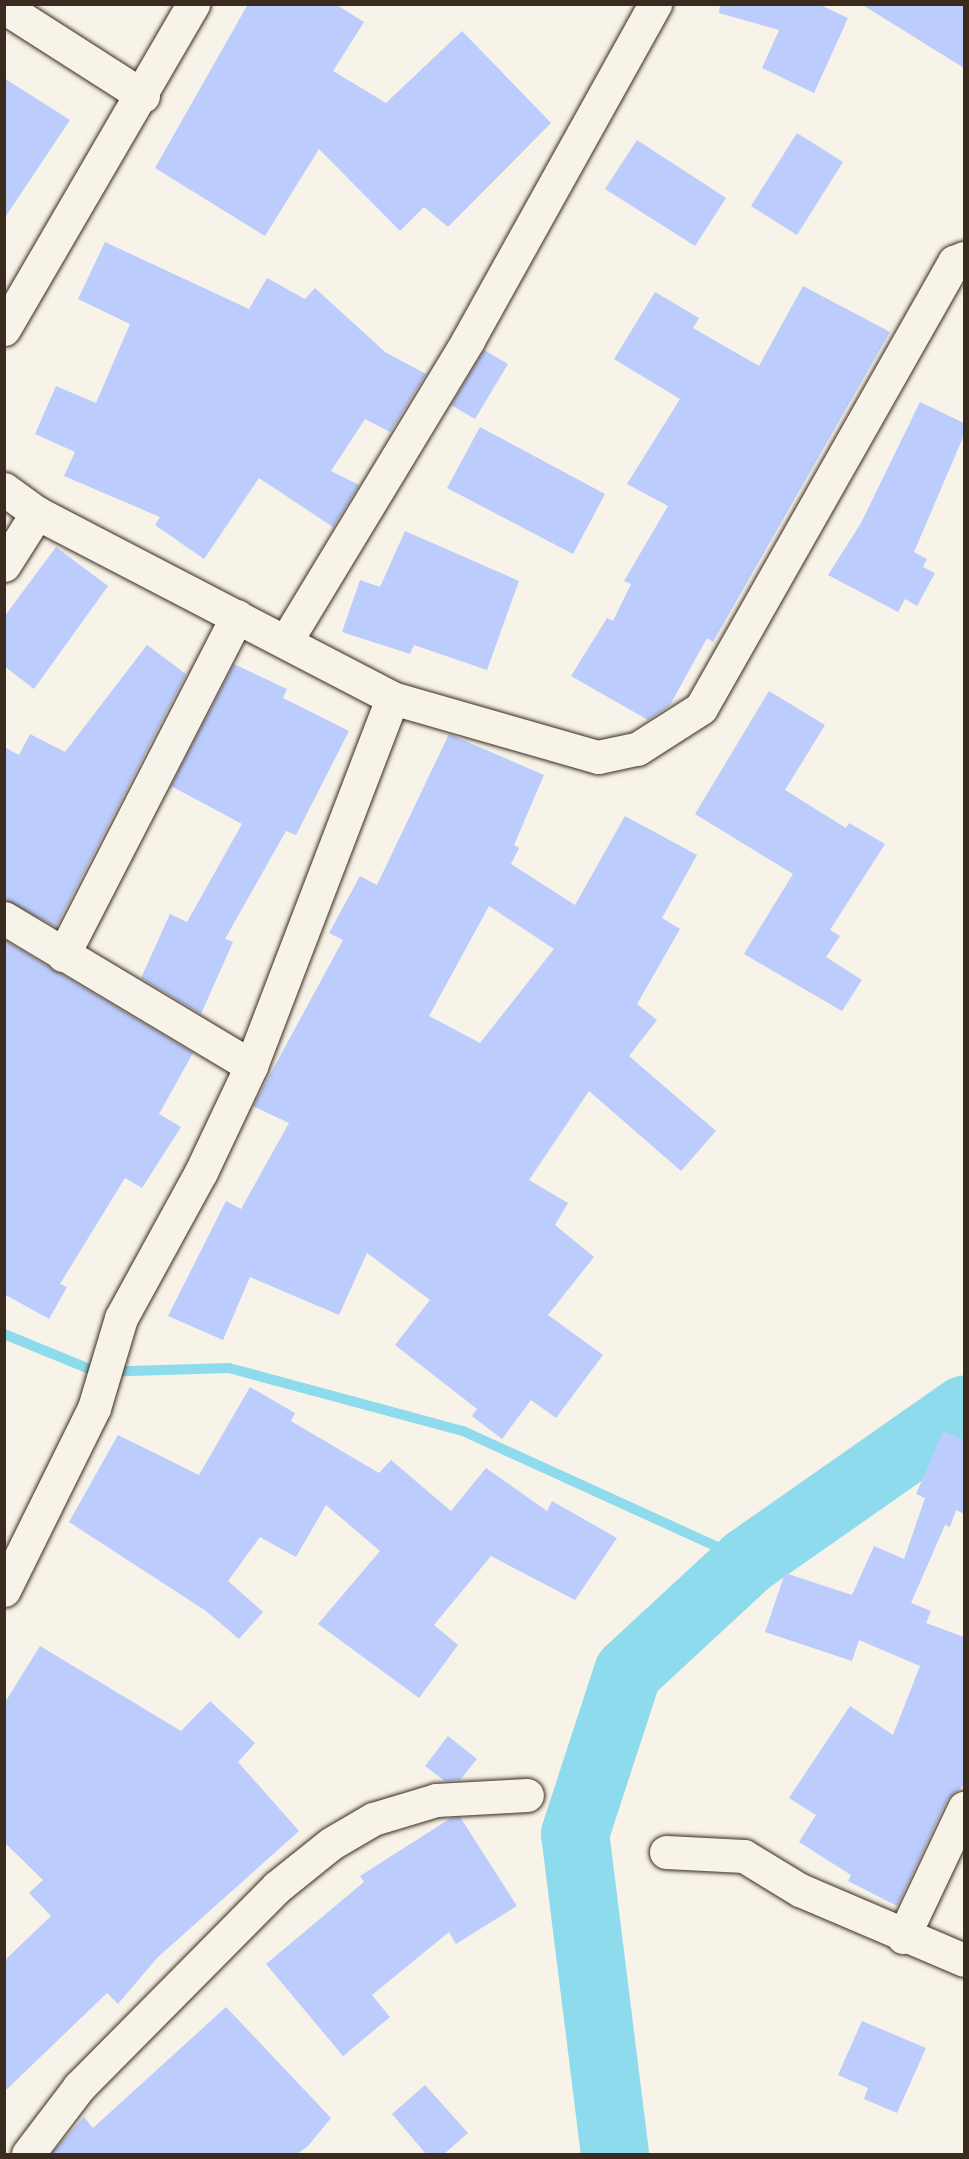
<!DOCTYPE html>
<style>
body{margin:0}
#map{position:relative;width:969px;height:2159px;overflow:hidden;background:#f7f3e8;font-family:Caveat,sans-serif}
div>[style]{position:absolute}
.stream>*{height:10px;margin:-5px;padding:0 5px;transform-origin:5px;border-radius:5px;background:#8ddbec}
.river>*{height:68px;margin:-34px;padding:0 34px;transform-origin:34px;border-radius:34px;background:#8ddbec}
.building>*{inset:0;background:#bcccfc}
.roads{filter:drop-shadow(0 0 2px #3b2a1e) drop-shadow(0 0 2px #3b2a1e)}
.minor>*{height:33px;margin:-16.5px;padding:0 16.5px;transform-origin:16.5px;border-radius:16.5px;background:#f7f3e8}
span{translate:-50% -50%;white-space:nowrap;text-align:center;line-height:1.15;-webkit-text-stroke:6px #f7f3e8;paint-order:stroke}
.frame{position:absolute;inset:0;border:6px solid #3b2a1e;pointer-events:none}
</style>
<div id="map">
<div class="stream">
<i style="left:4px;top:1334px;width:100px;rotate:22.2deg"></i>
<i style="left:97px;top:1372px;width:132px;rotate:-1.7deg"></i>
<i style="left:229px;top:1368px;width:242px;rotate:15.1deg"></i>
<i style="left:463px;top:1431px;width:313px;rotate:24.5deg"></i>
</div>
<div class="river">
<i style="left:615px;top:2154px;width:322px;rotate:-97.1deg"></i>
<i style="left:575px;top:1834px;width:170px;rotate:-71.9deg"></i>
<i style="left:628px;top:1672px;width:163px;rotate:-42.8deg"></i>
<i style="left:748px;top:1561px;width:264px;rotate:-35deg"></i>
</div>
<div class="building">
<i style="clip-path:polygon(248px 4px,335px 4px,364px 22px,333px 71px,386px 103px,462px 31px,551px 123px,448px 227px,424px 207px,400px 231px,319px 149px,265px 236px,155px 168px)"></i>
<i style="clip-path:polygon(720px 4px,818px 4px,848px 18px,814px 93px,762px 68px,779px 30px,719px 13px)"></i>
<i style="clip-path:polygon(861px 4px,964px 4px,964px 68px)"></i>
<i style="clip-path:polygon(4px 78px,70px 120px,4px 219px)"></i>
<i style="clip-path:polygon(797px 133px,843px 162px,797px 235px,751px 206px)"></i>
<i style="clip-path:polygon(637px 140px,726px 198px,695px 246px,605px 189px)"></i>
<i style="clip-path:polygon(105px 242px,249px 309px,267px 278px,305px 299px,315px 288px,385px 352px,426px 374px,390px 432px,365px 419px,331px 471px,359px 485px,333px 527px,259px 478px,204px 559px,155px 525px,160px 517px,64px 476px,75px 452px,35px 434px,56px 386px,96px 403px,130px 324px,78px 299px)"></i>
<i style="clip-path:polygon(803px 286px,890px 332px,713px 642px,707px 638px,670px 705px,648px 720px,571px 676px,607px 618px,613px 621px,631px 584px,624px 581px,668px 506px,627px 484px,680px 399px,614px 359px,655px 292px,699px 318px,693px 328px,759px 366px)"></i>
<i style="clip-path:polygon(484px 350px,508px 364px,475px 419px,451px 405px)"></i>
<i style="clip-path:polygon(920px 402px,964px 423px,964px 435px,914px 552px,927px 559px,923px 567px,935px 573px,917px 606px,905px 599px,898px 612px,828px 575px,861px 523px)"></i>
<i style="clip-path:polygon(480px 427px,605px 494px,573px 554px,447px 488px)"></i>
<i style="clip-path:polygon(405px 531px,519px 581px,487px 670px,414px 645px,410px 654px,342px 632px,360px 580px,380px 587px)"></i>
<i style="clip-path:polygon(56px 547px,108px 586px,34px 689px,4px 666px,4px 617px)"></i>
<i style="clip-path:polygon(147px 645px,186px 674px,56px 927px,4px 899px,4px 747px,19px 755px,30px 734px,65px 752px)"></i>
<i style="clip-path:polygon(234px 664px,287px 689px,283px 698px,349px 731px,296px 835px,286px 831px,225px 939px,233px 942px,201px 1014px,141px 978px,170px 914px,187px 922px,242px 824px,171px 786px)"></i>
<i style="clip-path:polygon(769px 691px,825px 725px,785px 790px,846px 828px,849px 823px,885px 844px,830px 930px,840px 936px,826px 957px,862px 980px,842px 1011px,744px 954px,793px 874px,695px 814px)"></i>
<i style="clip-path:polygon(evenodd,449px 734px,544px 775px,514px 845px,519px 848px,511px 864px,575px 905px,625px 816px,697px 855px,662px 918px,680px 929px,637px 1004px,657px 1020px,629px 1056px,716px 1131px,681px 1171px,589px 1091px,529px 1180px,568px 1203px,555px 1225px,594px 1257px,548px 1315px,603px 1355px,556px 1418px,531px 1400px,502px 1439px,472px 1416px,477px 1409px,395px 1345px,430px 1300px,367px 1253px,339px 1315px,250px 1277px,223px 1340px,168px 1316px,226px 1201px,241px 1209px,289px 1123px,253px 1106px,343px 940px,329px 933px,360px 876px,377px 885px,449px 734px,489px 906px,554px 949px,480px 1043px,429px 1016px,489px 906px)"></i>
<i style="clip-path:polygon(4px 940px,193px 1053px,159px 1114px,181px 1127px,142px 1188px,125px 1178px,60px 1284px,67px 1287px,49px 1319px,4px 1294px)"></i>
<i style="clip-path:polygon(250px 1387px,295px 1413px,291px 1421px,379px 1473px,391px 1460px,451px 1511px,486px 1468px,547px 1511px,552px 1501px,617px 1538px,575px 1600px,491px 1556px,434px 1625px,458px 1645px,419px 1698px,318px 1624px,380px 1551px,326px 1505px,296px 1557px,260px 1537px,228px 1581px,263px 1612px,239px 1639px,206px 1611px,69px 1522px,118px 1435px,199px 1475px)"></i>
<i style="clip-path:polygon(943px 1431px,964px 1440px,964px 1514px,956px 1510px,950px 1527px,945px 1525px,911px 1603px,931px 1611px,926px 1623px,964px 1637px,964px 1785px,947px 1800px,897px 1906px,848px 1881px,851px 1875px,799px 1842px,816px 1815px,789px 1798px,850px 1706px,893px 1735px,920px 1666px,859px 1640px,852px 1661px,765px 1632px,785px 1573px,852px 1595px,874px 1546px,904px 1559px,925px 1498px,916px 1494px)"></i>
<i style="clip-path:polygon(40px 1646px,181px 1731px,210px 1701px,255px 1743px,238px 1762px,299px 1831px,157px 1958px,118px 2004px,107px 1993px,4px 2092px,4px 1961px,51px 1916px,29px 1893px,43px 1880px,4px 1842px,4px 1704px)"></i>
<i style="clip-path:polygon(448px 1736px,477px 1759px,460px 1780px,445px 1781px,425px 1766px)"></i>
<i style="clip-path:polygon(460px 1817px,517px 1906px,456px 1944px,449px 1932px,372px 1995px,390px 2017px,343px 2056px,266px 1964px,364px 1882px,360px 1876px,451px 1818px)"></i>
<i style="clip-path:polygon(226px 2007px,331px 2118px,308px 2146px,297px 2154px,51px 2154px,84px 2117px,93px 2128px)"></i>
<i style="clip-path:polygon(862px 2021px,926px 2048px,897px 2113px,864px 2099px,868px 2088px,838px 2075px)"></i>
<i style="clip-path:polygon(425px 2085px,468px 2133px,444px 2154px,426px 2154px,392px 2114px)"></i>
</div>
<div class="roads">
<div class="minor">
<i style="left:4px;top:7px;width:165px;rotate:32.6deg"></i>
<i style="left:4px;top:329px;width:376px;rotate:-59.8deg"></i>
<i style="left:4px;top:489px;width:41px;rotate:36deg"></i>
<i style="left:37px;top:513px;width:400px;rotate:27.5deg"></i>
<i style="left:392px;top:698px;width:214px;rotate:16deg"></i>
<i style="left:598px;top:757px;width:40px;rotate:-12deg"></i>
<i style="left:637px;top:749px;width:76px;rotate:-32.6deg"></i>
<i style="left:701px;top:708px;width:513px;rotate:-60.44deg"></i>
<i style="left:954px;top:262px;width:11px;rotate:-22deg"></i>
<i style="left:4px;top:565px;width:62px;rotate:-57.6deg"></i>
<i style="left:286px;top:641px;width:352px;rotate:-58.8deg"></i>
<i style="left:468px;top:340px;width:385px;rotate:-60.9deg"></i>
<i style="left:4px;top:918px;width:288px;rotate:30.9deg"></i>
<i style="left:63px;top:955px;width:381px;rotate:-62.8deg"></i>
<i style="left:4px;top:1590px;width:203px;rotate:-63.7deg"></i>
<i style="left:94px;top:1408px;width:94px;rotate:-73.3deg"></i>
<i style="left:121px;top:1318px;width:166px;rotate:-61.3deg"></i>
<i style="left:201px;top:1172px;width:117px;rotate:-64.7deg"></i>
<i style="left:251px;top:1066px;width:394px;rotate:-69deg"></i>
<i style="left:666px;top:1852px;width:78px;rotate:2.9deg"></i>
<i style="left:744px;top:1856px;width:66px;rotate:31.3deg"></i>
<i style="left:800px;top:1890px;width:178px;rotate:23.1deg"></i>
<i style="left:903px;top:1937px;width:143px;rotate:-64.7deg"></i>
<i style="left:28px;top:2154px;width:84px;rotate:-52.7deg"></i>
<i style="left:79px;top:2087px;width:281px;rotate:-45.3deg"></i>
<i style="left:277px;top:1887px;width:70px;rotate:-38.7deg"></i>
<i style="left:332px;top:1843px;width:48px;rotate:-30.3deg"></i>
<i style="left:373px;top:1819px;width:66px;rotate:-16.8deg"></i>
<i style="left:436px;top:1800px;width:91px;rotate:-3.1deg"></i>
</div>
</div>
<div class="frame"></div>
</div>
